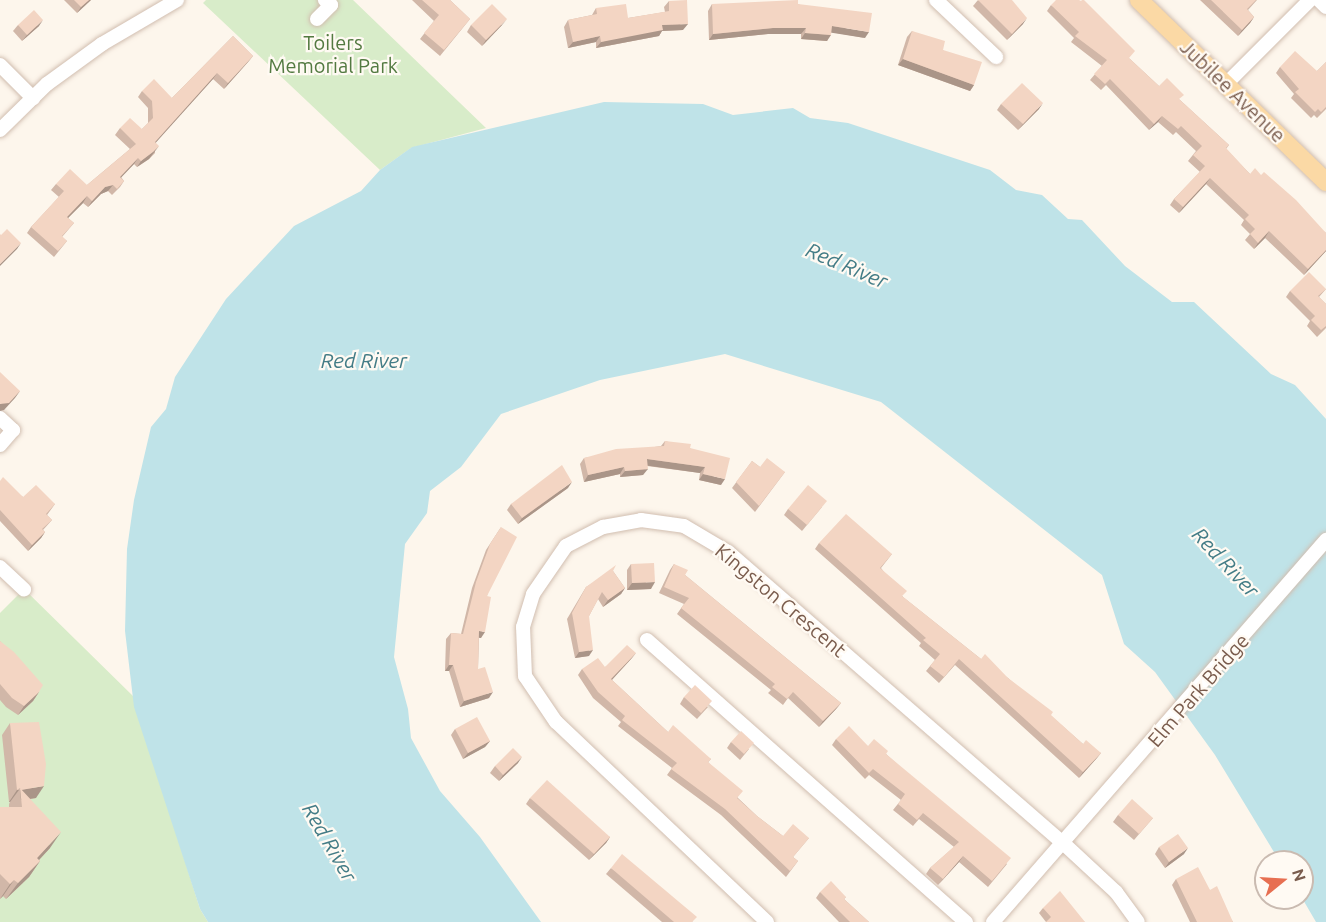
<!DOCTYPE html>
<style>
body{margin:0}
#map{position:relative;width:1326px;height:922px;overflow:hidden;background:#fdf6ec;font-family:Ubuntu,sans-serif}
div>[style]{position:absolute}
.green>*{inset:0;background:#d8ecc9}
.water>*{inset:0;background:#bfe3e8}
.roads{filter:drop-shadow(0 0 2px #d1beb0) drop-shadow(0 0 2px #d1beb0)}
.minor>*{height:14px;margin:-7px;padding:0 7px;transform-origin:7px;border-radius:7px;background:#fff}
.major>*{height:18px;margin:-9px;padding:0 9px;transform-origin:9px;border-radius:9px;background:#fbd9a5}
.wall>*{inset:0;background:#d1b7a8}
.shaded-wall>*{inset:0;background:#aa9588}
.building>*{inset:0;background:#f3d5c3}
span{translate:-50% -50%;white-space:nowrap;text-align:center;line-height:1.15;-webkit-text-stroke:4.5px #fffaf3;paint-order:stroke}
.park-label{font-size:20px;color:#537a41}
.street-label{font-size:20px;color:#7a5c4d}
.water-label{font-size:21px;color:#437c86;font-style:italic}
.north{position:absolute;left:1254px;top:850px;width:60px;height:60px;box-sizing:border-box;background:#fffaf3;border:2px solid #cabbb1;border-radius:50%;rotate:72deg;font-size:16px;font-weight:700;line-height:24px;text-align:center;color:#7a5c4d}
.north::after{content:'';display:block;margin:auto;width:21px;height:27px;background:#e76f51;clip-path:polygon(50% 0,100% 100%,50% 72%,0 100%)}
</style>
<div id="map">
<div class="green">
<i style="clip-path:polygon(206px 0,353px 0,486px 128px,411px 148px,380px 170px,203px 3px)"></i>
<i style="clip-path:polygon(24px 589px,133px 696px,200px 909px,208px 922px,0 922px,0 613px)"></i>
</div>
<div class="water">
<i style="clip-path:polygon(604px 102px,703px 104px,733px 115px,793px 108px,810px 118px,848px 123px,990px 170px,1016px 190px,1042px 195px,1068px 219px,1082px 220px,1125px 266px,1172px 302px,1194px 302px,1271px 374px,1295px 385px,1326px 419px,1326px 922px,1316px 922px,1302px 898px,1302px 862px,1280px 862px,1215px 755px,1155px 672px,1124px 644px,1102px 575px,881px 402px,725px 354px,600px 380px,501px 414px,461px 467px,430px 491px,427px 513px,405px 544px,394px 657px,408px 709px,411px 738px,440px 791px,480px 837px,541px 922px,208px 922px,200px 909px,134px 707px,125px 631px,127px 549px,134px 500px,151px 427px,166px 409px,175px 377px,226px 299px,294px 226px,361px 191px,380px 170px,412px 147px)"></i>
</div>
<div class="roads">
<div class="minor">
<i style="left:936px;top:0;width:83px;rotate:43.5deg"></i>
<i style="left:1319px;top:0;width:10px;rotate:45deg"></i>
<i style="left:317px;top:19px;width:20px;rotate:-45deg"></i>
<i style="left:331px;top:5px;width:8px;rotate:-140deg"></i>
<i style="left:0;top:65px;width:47px;rotate:45deg"></i>
<i style="left:1227px;top:83px;width:117px;rotate:-45deg"></i>
<i style="left:0;top:130px;width:66px;rotate:-44.4deg"></i>
<i style="left:47px;top:84px;width:68px;rotate:-36deg"></i>
<i style="left:102px;top:44px;width:87px;rotate:-30.4deg"></i>
<i style="left:0;top:418px;width:18px;rotate:43deg"></i>
<i style="left:13px;top:430px;width:20px;rotate:131deg"></i>
<i style="left:0;top:567px;width:33px;rotate:43deg"></i>
<i style="left:647px;top:640px;width:426px;rotate:41.5deg"></i>
<i style="left:767px;top:922px;width:291px;rotate:-136.5deg"></i>
<i style="left:556px;top:722px;width:55px;rotate:-124deg"></i>
<i style="left:525px;top:676px;width:49px;rotate:-92.3deg"></i>
<i style="left:523px;top:627px;width:34px;rotate:-73deg"></i>
<i style="left:533px;top:594px;width:58px;rotate:-55.5deg"></i>
<i style="left:566px;top:546px;width:42px;rotate:-27.2deg"></i>
<i style="left:603px;top:527px;width:39px;rotate:-10deg"></i>
<i style="left:641px;top:520px;width:43px;rotate:7.9deg"></i>
<i style="left:684px;top:526px;width:51px;rotate:30.6deg"></i>
<i style="left:728px;top:552px;width:442px;rotate:41deg"></i>
<i style="left:1062px;top:842px;width:74px;rotate:42.8deg"></i>
<i style="left:1116px;top:892px;width:37px;rotate:54deg"></i>
<i style="left:993px;top:922px;width:507px;rotate:-48.92deg"></i>
</div>
<div class="major">
<i style="left:1139px;top:0;width:261px;rotate:44.2deg"></i>
</div>
</div>
<div class="wall">
<i style="clip-path:polygon(64px 0,91px 0,77px 13px)"></i>
<i style="clip-path:polygon(412px 0,450px 0,470px 19px,440px 56px,420px 39px,434px 21px)"></i>
<i style="clip-path:polygon(978px 0,1023px 24px,1007px 40px,973px 6px)"></i>
<i style="clip-path:polygon(1200px 0,1257px 0,1248px 10px,1254px 17px,1250px 23px,1238px 36px)"></i>
<i style="clip-path:polygon(669px 1px,683px 30px,662px 31px,659px 36px,596px 48px,596px 42px,568px 48px,564px 27px,568px 20px,592px 15px,596px 8px,628px 18px,665px 12px,664px 7px)"></i>
<i style="clip-path:polygon(712px 4px,798px 4px,865px 38px,831px 32px,827px 41px,801px 39px,801px 34px,768px 34px,709px 40px,708px 11px)"></i>
<i style="clip-path:polygon(1051px 5px,1130px 59px,1159px 86px,1180px 100px,1229px 145px,1226px 149px,1250px 174px,1326px 233px,1326px 251px,1304px 275px,1265px 238px,1254px 249px,1245px 240px,1250px 234px,1241px 225px,1244px 220px,1206px 184px,1179px 213px,1170px 205px,1174px 199px,1200px 172px,1188px 161px,1196px 151px,1176px 132px,1173px 135px,1158px 122px,1149px 130px,1106px 85px,1101px 90px,1090px 80px,1102px 66px,1071px 42px,1074px 38px,1047px 11px)"></i>
<i style="clip-path:polygon(18px 25px,39px 26px,22px 41px,13px 31px)"></i>
<i style="clip-path:polygon(471px 25px,502px 25px,482px 46px,467px 32px)"></i>
<i style="clip-path:polygon(912px 31px,943px 50px,974px 85px,970px 91px,898px 65px,907px 37px)"></i>
<i style="clip-path:polygon(233px 36px,253px 56px,248px 62px,224px 89px,213px 79px,155px 143px,155px 153px,149px 159px,137px 167px,134px 164px,121px 177px,124px 181px,120px 187px,112px 195px,108px 191px,101px 194px,88px 207px,83px 203px,68px 218px,74px 223px,62px 237px,67px 241px,54px 257px,27px 233px,31px 227px,59px 197px,51px 190px,56px 184px,87px 185px,130px 149px,115px 135px,120px 128px,142px 129px,148px 123px,148px 108px,138px 97px,142px 91px,172px 98px)"></i>
<i style="clip-path:polygon(1326px 62px,1326px 109px,1317px 118px,1314px 115px,1311px 118px,1291px 98px,1294px 94px,1276px 73px,1280px 67px,1317px 71px)"></i>
<i style="clip-path:polygon(1001px 104px,1039px 109px,1018px 130px,997px 110px)"></i>
<i style="clip-path:polygon(1326px 289px,1319px 297px,1326px 304px,1326px 328px,1317px 337px,1307px 326px,1310px 321px,1286px 297px,1290px 291px)"></i>
<i style="clip-path:polygon(665px 441px,690px 448px,721px 485px,699px 480px,700px 473px,647px 466px,643px 475px,620px 477px,620px 474px,584px 482px,580px 464px,584px 458px,661px 446px)"></i>
<i style="clip-path:polygon(752px 461px,760px 467px,785px 472px,755px 512px,732px 488px)"></i>
<i style="clip-path:polygon(0 481px,23px 497px,55px 504px,47px 515px,52px 520px,43px 530px,45px 532px,41px 538px,28px 551px,0 521px)"></i>
<i style="clip-path:polygon(568px 488px,518px 524px,507px 510px,511px 504px)"></i>
<i style="clip-path:polygon(822px 507px,802px 531px,784px 515px,788px 509px)"></i>
<i style="clip-path:polygon(501px 527px,487px 596px,481px 638px,479px 638px,478px 669px,489px 698px,460px 707px,449px 671px,445px 671px,446px 639px,451px 633px,461px 634px,472px 588px,486px 550px)"></i>
<i style="clip-path:polygon(819px 543px,892px 554px,881px 568px,903px 597px,981px 659px,1008px 678px,1083px 744px,1101px 753px,1096px 759px,1079px 778px,955px 665px,939px 683px,926px 671px,935px 660px,919px 646px,921px 643px,815px 549px)"></i>
<i style="clip-path:polygon(631px 564px,651px 589px,627px 590px,627px 570px)"></i>
<i style="clip-path:polygon(674px 564px,685px 575px,841px 703px,836px 709px,819px 727px,788px 698px,783px 705px,768px 693px,771px 690px,677px 614px,684px 604px,659px 593px,670px 570px)"></i>
<i style="clip-path:polygon(613px 571px,625px 588px,621px 594px,603px 607px,598px 599px,589px 616px,589px 656px,575px 658px,567px 619px,586px 587px)"></i>
<i style="clip-path:polygon(0 641px,39px 692px,33px 701px,18px 715px,6px 707px,0 700px)"></i>
<i style="clip-path:polygon(636px 653px,631px 659px,612px 680px,668px 732px,711px 759px,708px 762px,738px 798px,757px 816px,783px 836px,809px 838px,793px 857px,798px 861px,786px 877px,721px 815px,667px 775px,672px 768px,618px 726px,621px 722px,593px 698px,578px 675px,582px 669px,605px 667px)"></i>
<i style="clip-path:polygon(684px 697px,708px 707px,697px 719px,680px 704px)"></i>
<i style="clip-path:polygon(10px 723px,36px 798px,30px 799px,50px 848px,39px 860px,40px 861px,29px 877px,6px 899px,3px 896px,0 899px,0 807px,9px 807px,9px 804px,10px 802px,9px 802px,2px 735px)"></i>
<i style="clip-path:polygon(455px 729px,490px 741px,485px 747px,463px 759px,451px 735px)"></i>
<i style="clip-path:polygon(836px 739px,868px 746px,886px 754px,1007px 864px,988px 887px,959px 862px,938px 885px,926px 874px,930px 868px,954px 847px,919px 819px,913px 826px,893px 810px,901px 800px,869px 775px,865px 779px,832px 745px)"></i>
<i style="clip-path:polygon(731px 742px,749px 749px,740px 760px,727px 748px)"></i>
<i style="clip-path:polygon(518px 763px,499px 781px,490px 773px,495px 766px)"></i>
<i style="clip-path:polygon(530px 798px,610px 837px,606px 843px,589px 860px,526px 804px)"></i>
<i style="clip-path:polygon(1118px 815px,1153px 818px,1134px 840px,1113px 822px)"></i>
<i style="clip-path:polygon(1159px 847px,1184px 854px,1165px 868px,1155px 854px)"></i>
<i style="clip-path:polygon(611px 868px,693px 922px,662px 922px,606px 874px)"></i>
<i style="clip-path:polygon(1176px 879px,1210px 890px,1233px 922px,1190px 922px,1172px 885px)"></i>
<i style="clip-path:polygon(820px 892px,846px 897px,844px 899px,869px 922px,839px 922px,816px 898px)"></i>
<i style="clip-path:polygon(1043px 908px,1085px 922px,1046px 922px,1039px 913px)"></i>
</div>
<div class="shaded-wall">
<i style="clip-path:polygon(89px 0,91px 0,77px 13px,81px 7px)"></i>
<i style="clip-path:polygon(1254px 17px,1250px 23px,1238px 36px,1242px 30px)"></i>
<i style="clip-path:polygon(1027px 18px,1023px 24px,1007px 40px,1012px 34px)"></i>
<i style="clip-path:polygon(507px 19px,502px 25px,482px 46px,486px 40px)"></i>
<i style="clip-path:polygon(43px 20px,39px 26px,22px 41px,27px 35px)"></i>
<i style="clip-path:polygon(688px 24px,683px 30px,662px 31px,659px 36px,596px 48px,601px 42px,662px 25px)"></i>
<i style="clip-path:polygon(832px 26px,869px 32px,865px 38px,827px 32px)"></i>
<i style="clip-path:polygon(773px 28px,806px 28px,801px 34px,768px 34px,709px 40px,713px 34px)"></i>
<i style="clip-path:polygon(805px 33px,831px 35px,827px 41px,801px 39px)"></i>
<i style="clip-path:polygon(600px 36px,596px 42px,568px 48px,573px 42px)"></i>
<i style="clip-path:polygon(253px 56px,248px 62px,224px 89px,228px 83px)"></i>
<i style="clip-path:polygon(903px 59px,974px 85px,970px 91px,898px 65px)"></i>
<i style="clip-path:polygon(217px 73px,213px 79px,151px 148px,155px 142px)"></i>
<i style="clip-path:polygon(1043px 103px,1039px 109px,1018px 130px,1023px 124px)"></i>
<i style="clip-path:polygon(1162px 116px,1158px 122px,1149px 130px,1154px 124px)"></i>
<i style="clip-path:polygon(159px 146px,149px 159px,137px 167px,141px 161px)"></i>
<i style="clip-path:polygon(138px 158px,134px 164px,116px 183px,120px 177px)"></i>
<i style="clip-path:polygon(1210px 178px,1206px 184px,1179px 213px,1183px 207px)"></i>
<i style="clip-path:polygon(113px 185px,108px 191px,101px 194px,88px 207px,92px 201px,105px 187px)"></i>
<i style="clip-path:polygon(87px 196px,83px 203px,63px 223px,67px 217px)"></i>
<i style="clip-path:polygon(1269px 231px,1265px 238px,1254px 249px,1258px 243px)"></i>
<i style="clip-path:polygon(21px 243px,17px 249px,0 266px,0 264px)"></i>
<i style="clip-path:polygon(1326px 250px,1326px 251px,1304px 275px,1308px 269px)"></i>
<i style="clip-path:polygon(20px 391px,15px 398px,4px 410px,0 411px,0 404px)"></i>
<i style="clip-path:polygon(647px 459px,705px 467px,700px 473px,643px 465px)"></i>
<i style="clip-path:polygon(624px 467px,620px 474px,584px 482px,588px 475px)"></i>
<i style="clip-path:polygon(648px 469px,643px 475px,620px 477px,625px 471px)"></i>
<i style="clip-path:polygon(703px 474px,725px 479px,721px 485px,699px 480px)"></i>
<i style="clip-path:polygon(572px 482px,568px 488px,518px 524px,522px 518px)"></i>
<i style="clip-path:polygon(45px 532px,41px 538px,28px 551px,32px 545px)"></i>
<i style="clip-path:polygon(655px 582px,651px 589px,627px 590px,632px 583px)"></i>
<i style="clip-path:polygon(625px 588px,621px 594px,603px 607px,608px 600px)"></i>
<i style="clip-path:polygon(479px 631px,485px 632px,481px 638px,475px 637px)"></i>
<i style="clip-path:polygon(593px 650px,589px 656px,575px 658px,579px 652px)"></i>
<i style="clip-path:polygon(636px 653px,631px 659px,607px 685px,611px 679px)"></i>
<i style="clip-path:polygon(449px 665px,453px 665px,449px 671px,445px 671px)"></i>
<i style="clip-path:polygon(39px 692px,33px 701px,18px 715px,24px 706px)"></i>
<i style="clip-path:polygon(493px 692px,489px 698px,460px 707px,464px 701px)"></i>
<i style="clip-path:polygon(841px 703px,836px 709px,819px 727px,823px 721px)"></i>
<i style="clip-path:polygon(490px 741px,485px 747px,463px 759px,468px 753px)"></i>
<i style="clip-path:polygon(1101px 753px,1096px 759px,1079px 778px,1083px 772px)"></i>
<i style="clip-path:polygon(522px 757px,518px 763px,499px 781px,503px 775px)"></i>
<i style="clip-path:polygon(44px 786px,36px 798px,21px 800px,20px 790px)"></i>
<i style="clip-path:polygon(17px 790px,19px 790px,10px 802px,9px 802px)"></i>
<i style="clip-path:polygon(61px 832px,50px 848px,26px 874px,37px 858px)"></i>
<i style="clip-path:polygon(610px 837px,606px 843px,589px 860px,594px 854px)"></i>
<i style="clip-path:polygon(1188px 848px,1184px 854px,1165px 868px,1169px 862px)"></i>
<i style="clip-path:polygon(963px 856px,959px 862px,938px 885px,943px 879px)"></i>
<i style="clip-path:polygon(40px 861px,29px 877px,6px 899px,18px 883px)"></i>
<i style="clip-path:polygon(14px 880px,3px 896px,0 899px,10px 884px)"></i>
</div>
<div class="building">
<i style="clip-path:polygon(74px 0,89px 0,81px 7px)"></i>
<i style="clip-path:polygon(422px 0,450px 0,470px 19px,444px 50px,424px 33px,439px 15px)"></i>
<i style="clip-path:polygon(687px 0,688px 24px,662px 25px,663px 30px,601px 42px,600px 36px,573px 42px,568px 20px,597px 14px,596px 8px,626px 4px,628px 18px,669px 11px,669px 1px)"></i>
<i style="clip-path:polygon(798px 0,798px 4px,872px 13px,869px 32px,832px 26px,831px 35px,805px 33px,806px 28px,773px 28px,713px 34px,712px 4px)"></i>
<i style="clip-path:polygon(978px 0,1012px 0,1027px 18px,1012px 34px)"></i>
<i style="clip-path:polygon(1056px 0,1079px 0,1081px 1px,1082px 0,1084px 0,1135px 51px,1129px 58px,1159px 86px,1167px 78px,1184px 95px,1179px 99px,1229px 145px,1226px 148px,1250px 174px,1255px 168px,1261px 175px,1264px 172px,1296px 200px,1326px 233px,1326px 250px,1308px 269px,1269px 231px,1258px 243px,1250px 234px,1255px 229px,1245px 219px,1249px 215px,1210px 178px,1183px 207px,1174px 199px,1205px 166px,1193px 155px,1202px 146px,1181px 126px,1178px 129px,1162px 116px,1154px 124px,1110px 79px,1105px 84px,1094px 74px,1107px 60px,1075px 36px,1079px 32px,1051px 5px)"></i>
<i style="clip-path:polygon(1211px 0,1256px 0,1247px 9px,1254px 17px,1242px 30px)"></i>
<i style="clip-path:polygon(492px 4px,507px 19px,486px 40px,471px 25px)"></i>
<i style="clip-path:polygon(34px 10px,43px 20px,27px 35px,18px 25px)"></i>
<i style="clip-path:polygon(912px 31px,945px 41px,943px 50px,982px 62px,974px 85px,903px 59px)"></i>
<i style="clip-path:polygon(233px 36px,253px 56px,228px 83px,217px 73px,155px 142px,159px 146px,153px 152px,141px 161px,138px 158px,120px 177px,124px 181px,117px 189px,113px 185px,105px 187px,92px 201px,87px 196px,67px 217px,74px 223px,62px 236px,67px 241px,58px 251px,31px 227px,64px 191px,56px 184px,70px 169px,87px 185px,136px 144px,120px 128px,130px 118px,142px 129px,153px 118px,152px 101px,142px 91px,154px 79px,172px 98px)"></i>
<i style="clip-path:polygon(1295px 51px,1317px 71px,1326px 62px,1326px 107px,1321px 112px,1318px 109px,1315px 112px,1295px 92px,1299px 89px,1280px 67px)"></i>
<i style="clip-path:polygon(1022px 83px,1043px 103px,1023px 124px,1001px 104px)"></i>
<i style="clip-path:polygon(7px 229px,21px 243px,0 264px,0 234px,1px 235px)"></i>
<i style="clip-path:polygon(1309px 272px,1326px 289px,1318px 296px,1326px 304px,1326px 326px,1321px 330px,1311px 320px,1315px 316px,1290px 291px)"></i>
<i style="clip-path:polygon(0 372px,20px 391px,9px 403px,0 404px)"></i>
<i style="clip-path:polygon(665px 441px,691px 444px,690px 448px,730px 458px,725px 479px,703px 474px,705px 467px,647px 459px,648px 469px,625px 471px,624px 467px,588px 475px,584px 458px,616px 449px,664px 446px)"></i>
<i style="clip-path:polygon(767px 458px,785px 472px,759px 506px,736px 482px,752px 461px,760px 467px)"></i>
<i style="clip-path:polygon(562px 465px,572px 482px,522px 518px,511px 504px)"></i>
<i style="clip-path:polygon(3px 477px,23px 497px,36px 485px,55px 504px,46px 514px,52px 520px,42px 529px,45px 532px,32px 545px,0 510px,0 481px)"></i>
<i style="clip-path:polygon(808px 485px,827px 501px,807px 525px,788px 509px)"></i>
<i style="clip-path:polygon(846px 514px,892px 554px,880px 568px,907px 591px,902px 596px,981px 659px,985px 654px,1008px 678px,1053px 712px,1051px 715px,1083px 744px,1086px 740px,1101px 753px,1083px 772px,959px 659px,944px 677px,930px 666px,940px 654px,923px 640px,926px 638px,819px 543px)"></i>
<i style="clip-path:polygon(501px 527px,517px 537px,487px 596px,491px 597px,485px 632px,479px 631px,478px 669px,485px 667px,493px 692px,464px 701px,453px 665px,449px 665px,451px 633px,463px 634px,476px 582px,490px 544px)"></i>
<i style="clip-path:polygon(654px 563px,655px 582px,632px 583px,631px 564px)"></i>
<i style="clip-path:polygon(674px 564px,688px 570px,685px 575px,841px 703px,823px 721px,793px 692px,787px 699px,772px 687px,775px 684px,681px 608px,689px 598px,664px 587px)"></i>
<i style="clip-path:polygon(616px 565px,613px 571px,625px 588px,608px 600px,602px 592px,589px 616px,593px 650px,579px 652px,572px 613px,586px 587px)"></i>
<i style="clip-path:polygon(0 641px,14px 652px,43px 685px,39px 692px,24px 706px,12px 698px,0 684px)"></i>
<i style="clip-path:polygon(627px 645px,636px 653px,611px 679px,668px 732px,673px 725px,711px 759px,708px 762px,743px 791px,737px 798px,757px 816px,783px 836px,793px 824px,809px 838px,793px 857px,798px 861px,790px 871px,725px 809px,671px 769px,677px 763px,622px 720px,625px 716px,598px 692px,582px 669px,598px 658px,605px 667px)"></i>
<i style="clip-path:polygon(695px 685px,712px 701px,701px 713px,684px 697px)"></i>
<i style="clip-path:polygon(477px 717px,490px 741px,468px 753px,455px 729px)"></i>
<i style="clip-path:polygon(39px 722px,46px 764px,44px 786px,21px 790px,20px 788px,17px 790px,10px 723px)"></i>
<i style="clip-path:polygon(849px 726px,868px 746px,874px 739px,888px 751px,886px 754px,1011px 858px,992px 881px,963px 856px,943px 879px,930px 868px,959px 842px,923px 813px,917px 820px,898px 804px,905px 794px,873px 769px,869px 773px,836px 739px)"></i>
<i style="clip-path:polygon(741px 731px,754px 743px,744px 754px,731px 742px)"></i>
<i style="clip-path:polygon(513px 748px,522px 757px,503px 775px,495px 766px)"></i>
<i style="clip-path:polygon(547px 780px,610px 837px,594px 854px,530px 798px)"></i>
<i style="clip-path:polygon(20px 788px,61px 832px,37px 858px,40px 861px,18px 883px,14px 880px,10px 884px,0 874px,0 807px,22px 807px)"></i>
<i style="clip-path:polygon(1132px 799px,1153px 818px,1139px 834px,1118px 815px)"></i>
<i style="clip-path:polygon(1178px 834px,1188px 848px,1169px 862px,1159px 847px)"></i>
<i style="clip-path:polygon(622px 854px,697px 917px,692px 922px,674px 922px,611px 868px)"></i>
<i style="clip-path:polygon(1198px 867px,1210px 890px,1217px 886px,1233px 922px,1197px 922px,1176px 879px)"></i>
<i style="clip-path:polygon(831px 881px,846px 897px,844px 899px,869px 922px,850px 922px,820px 892px)"></i>
<i style="clip-path:polygon(1060px 891px,1085px 922px,1046px 922px,1051px 917px,1043px 908px)"></i>
</div>
<div class="park-label">
<span style="left:333px;top:54px">Toilers<br>Memorial Park</span>
</div>
<div class="street-label">
<span style="left:1233px;top:91px;rotate:44deg">Jubilee Avenue</span>
<span style="left:781px;top:600px;rotate:40deg">Kingston Crescent</span>
<span style="left:1198px;top:690px;rotate:-49deg">Elm Park Bridge</span>
</div>
<div class="water-label">
<span style="left:847px;top:265px;rotate:23deg">Red River</span>
<span style="left:364px;top:360px">Red River</span>
<span style="left:1226px;top:562px;rotate:47deg">Red River</span>
<span style="left:330px;top:842px;rotate:60deg">Red River</span>
</div>
<div class="north">N</div>
</div>
